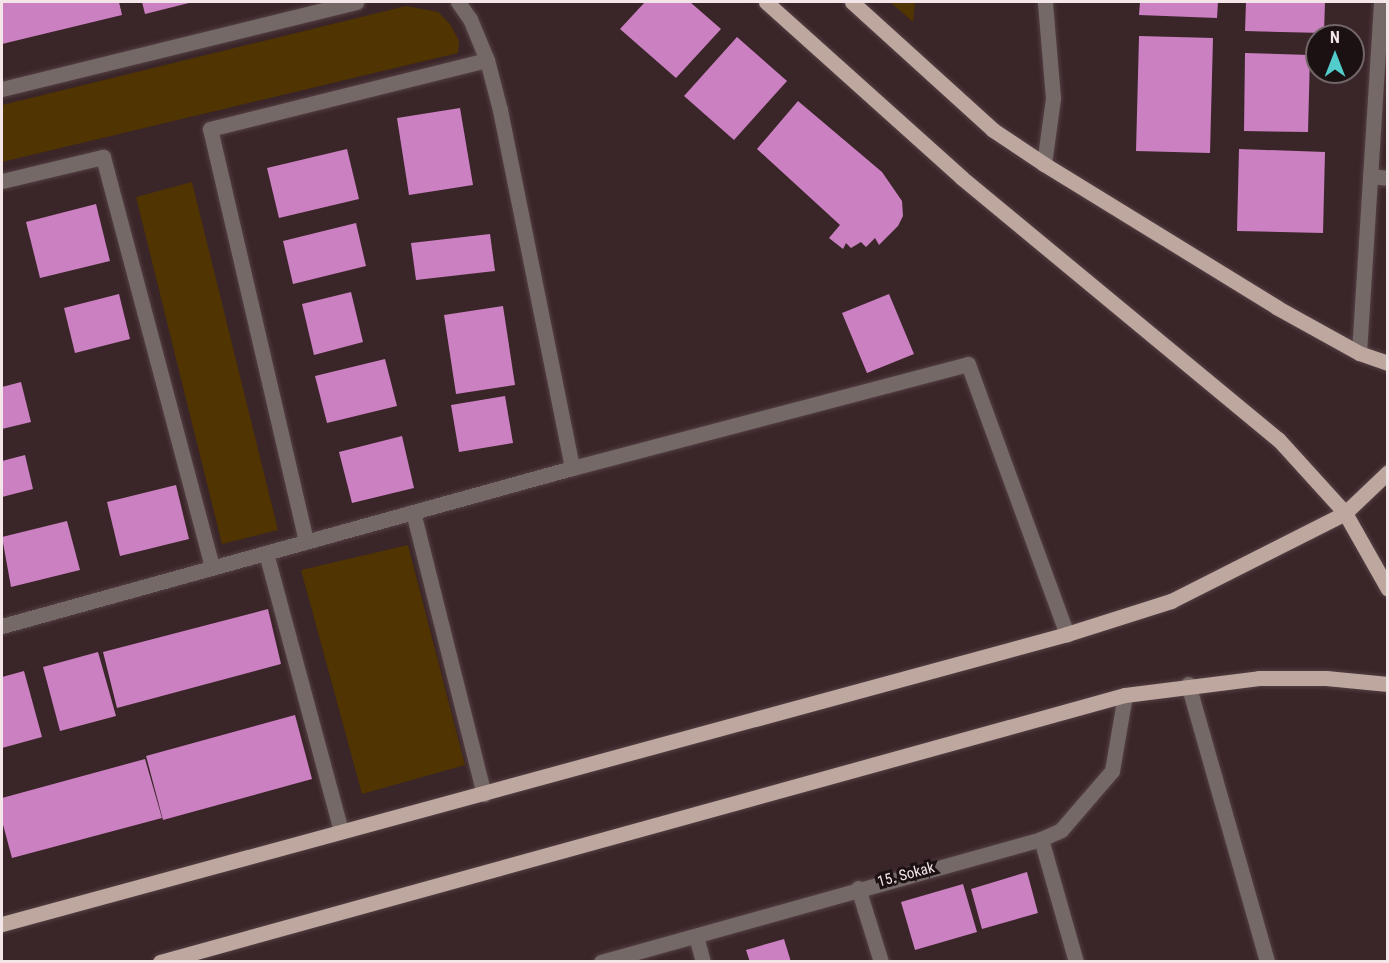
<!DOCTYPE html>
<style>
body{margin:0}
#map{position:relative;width:1389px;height:963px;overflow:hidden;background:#3a2529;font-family:"Roboto Condensed",sans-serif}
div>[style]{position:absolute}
.green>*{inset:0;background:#503402}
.building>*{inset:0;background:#cb80c1}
.roads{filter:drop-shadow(0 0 2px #544044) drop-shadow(0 0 2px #544044)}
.minor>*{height:15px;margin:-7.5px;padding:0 7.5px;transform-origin:7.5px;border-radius:7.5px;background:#746966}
.major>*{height:15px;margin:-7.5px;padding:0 7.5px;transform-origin:7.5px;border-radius:7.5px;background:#bda79f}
span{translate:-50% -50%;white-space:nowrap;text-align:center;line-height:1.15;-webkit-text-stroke:6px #1b1113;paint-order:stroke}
.street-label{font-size:15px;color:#f4e5e8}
.frame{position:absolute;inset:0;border:3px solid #f4e5e8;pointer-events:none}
.north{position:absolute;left:1305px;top:24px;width:60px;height:60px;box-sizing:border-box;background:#1b1113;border:2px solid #726668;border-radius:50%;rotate:0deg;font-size:16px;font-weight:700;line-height:24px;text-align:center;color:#f4e5e8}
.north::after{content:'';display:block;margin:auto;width:21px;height:27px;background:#53cdcb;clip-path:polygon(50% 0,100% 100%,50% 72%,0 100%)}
</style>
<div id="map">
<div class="green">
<i style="clip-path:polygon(890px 2px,915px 2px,913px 22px)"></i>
<i style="clip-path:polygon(406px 6px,438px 12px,450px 24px,459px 41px,458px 53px,2px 162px,2px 105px)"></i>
<i style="clip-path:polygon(192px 182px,278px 530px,222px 544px,136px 197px)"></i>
<i style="clip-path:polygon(408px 545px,465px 765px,362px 794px,301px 570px)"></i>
</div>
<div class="building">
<i style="clip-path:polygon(2px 2px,119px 2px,122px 15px,2px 44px)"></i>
<i style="clip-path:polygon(142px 2px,193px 2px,145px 14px)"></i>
<i style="clip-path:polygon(645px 2px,690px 2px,721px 29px,676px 78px,620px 29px)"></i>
<i style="clip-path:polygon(1140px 2px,1218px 2px,1217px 18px,1139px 15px)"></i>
<i style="clip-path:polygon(1246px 2px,1325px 2px,1324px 33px,1245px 31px)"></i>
<i style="clip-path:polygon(1139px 36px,1213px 38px,1210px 153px,1136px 151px)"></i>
<i style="clip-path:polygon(737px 37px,787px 81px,734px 140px,684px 96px)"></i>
<i style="clip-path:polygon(1245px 53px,1310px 55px,1308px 132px,1244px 131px)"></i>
<i style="clip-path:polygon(798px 101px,882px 172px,902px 201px,903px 216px,898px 226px,879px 245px,875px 238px,866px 247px,861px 242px,851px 248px,846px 243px,843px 249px,829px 238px,840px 225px,757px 149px)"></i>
<i style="clip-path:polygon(460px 108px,473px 185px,409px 195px,397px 118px)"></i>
<i style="clip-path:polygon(347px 149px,359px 199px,279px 218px,267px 168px)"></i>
<i style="clip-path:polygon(1239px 149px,1325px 152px,1323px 233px,1237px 231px)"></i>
<i style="clip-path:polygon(96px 204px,110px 261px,40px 278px,26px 222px)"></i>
<i style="clip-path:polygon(356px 223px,366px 266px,293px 284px,283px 241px)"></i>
<i style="clip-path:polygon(490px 234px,495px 271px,416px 280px,411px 243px)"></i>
<i style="clip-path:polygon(351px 292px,363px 342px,314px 355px,302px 304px)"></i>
<i style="clip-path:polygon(119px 294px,130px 339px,75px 353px,64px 308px)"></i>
<i style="clip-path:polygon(889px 294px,914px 354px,867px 373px,842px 313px)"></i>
<i style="clip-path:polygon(503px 306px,515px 385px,456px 394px,444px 315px)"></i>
<i style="clip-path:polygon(385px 359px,397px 406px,327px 423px,315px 376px)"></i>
<i style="clip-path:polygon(21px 382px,31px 422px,2px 429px,2px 387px)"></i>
<i style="clip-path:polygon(505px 396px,513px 443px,459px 452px,451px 405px)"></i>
<i style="clip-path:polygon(402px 436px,414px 488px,352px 503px,339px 452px)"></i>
<i style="clip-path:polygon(25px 455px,33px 489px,2px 497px,2px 461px)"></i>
<i style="clip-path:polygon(176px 485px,189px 539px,120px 556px,107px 502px)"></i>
<i style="clip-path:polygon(67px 521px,80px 570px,11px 587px,2px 537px)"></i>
<i style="clip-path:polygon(268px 609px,281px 664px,117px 708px,103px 652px)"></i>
<i style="clip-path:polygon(98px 652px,116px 716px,60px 731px,43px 667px)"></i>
<i style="clip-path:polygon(24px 671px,42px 737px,2px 748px,2px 677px)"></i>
<i style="clip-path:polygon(295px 715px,312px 779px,163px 820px,146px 756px)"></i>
<i style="clip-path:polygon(145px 759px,162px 818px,12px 858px,2px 821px,2px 798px)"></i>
<i style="clip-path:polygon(1027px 872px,1038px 913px,982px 929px,971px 889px)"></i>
<i style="clip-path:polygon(963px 884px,977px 932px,915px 950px,901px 902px)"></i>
<i style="clip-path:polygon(784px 939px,791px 962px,750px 962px,746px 950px)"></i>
</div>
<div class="roads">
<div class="minor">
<i style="left:458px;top:2px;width:21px;rotate:55deg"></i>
<i style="left:470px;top:19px;width:44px;rotate:67.5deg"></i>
<i style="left:487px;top:60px;width:52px;rotate:75.4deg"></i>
<i style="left:500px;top:110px;width:365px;rotate:78.6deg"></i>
<i style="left:2px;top:89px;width:365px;rotate:-13.8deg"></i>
<i style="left:1044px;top:164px;width:67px;rotate:-82.2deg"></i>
<i style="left:1053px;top:98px;width:96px;rotate:-94.8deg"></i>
<i style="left:1370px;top:176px;width:18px;rotate:6deg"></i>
<i style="left:2px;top:181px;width:104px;rotate:-13.4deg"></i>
<i style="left:103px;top:157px;width:425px;rotate:75.1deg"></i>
<i style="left:1359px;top:353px;width:352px;rotate:-86.4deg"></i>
<i style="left:413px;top:512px;width:291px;rotate:75.9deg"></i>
<i style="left:306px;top:541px;width:423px;rotate:-103.1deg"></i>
<i style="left:210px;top:129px;width:285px;rotate:-14deg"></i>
<i style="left:266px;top:553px;width:288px;rotate:74.9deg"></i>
<i style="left:2px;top:626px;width:591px;rotate:-15.49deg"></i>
<i style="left:572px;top:468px;width:409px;rotate:-14.7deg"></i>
<i style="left:968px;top:364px;width:288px;rotate:69.9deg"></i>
<i style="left:1188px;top:684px;width:289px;rotate:74.1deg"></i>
<i style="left:1041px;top:839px;width:128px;rotate:74.1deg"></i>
<i style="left:858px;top:888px;width:77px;rotate:72.7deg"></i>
<i style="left:696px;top:936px;width:27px;rotate:75deg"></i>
<i style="left:601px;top:962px;width:457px;rotate:-15.6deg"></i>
<i style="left:1041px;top:839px;width:22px;rotate:-24deg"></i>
<i style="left:1061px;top:830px;width:78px;rotate:-49.2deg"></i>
<i style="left:1112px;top:771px;width:77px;rotate:-80.3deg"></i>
</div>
<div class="major">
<i style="left:766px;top:2px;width:263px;rotate:41.9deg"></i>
<i style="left:962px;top:178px;width:410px;rotate:39.6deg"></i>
<i style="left:1278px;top:439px;width:100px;rotate:47.8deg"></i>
<i style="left:1345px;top:513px;width:87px;rotate:60.5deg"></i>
<i style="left:852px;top:2px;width:190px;rotate:42.2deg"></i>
<i style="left:993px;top:130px;width:61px;rotate:33.7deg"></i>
<i style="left:1044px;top:164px;width:273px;rotate:31.6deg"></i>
<i style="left:1276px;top:307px;width:95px;rotate:29deg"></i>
<i style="left:1359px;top:353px;width:31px;rotate:19deg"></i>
<i style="left:2px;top:924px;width:1104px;rotate:-15.23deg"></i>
<i style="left:1067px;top:634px;width:109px;rotate:-17.6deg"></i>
<i style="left:1171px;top:601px;width:195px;rotate:-26.8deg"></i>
<i style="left:1345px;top:513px;width:59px;rotate:-43.6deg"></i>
<i style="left:160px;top:962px;width:1001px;rotate:-15.47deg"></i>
<i style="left:1125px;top:695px;width:135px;rotate:-7.2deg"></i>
<i style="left:1259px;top:678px;width:67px"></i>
<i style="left:1326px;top:678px;width:62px;rotate:5.5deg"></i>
</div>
</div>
<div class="street-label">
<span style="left:906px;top:875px;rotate:-15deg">15. Sokak</span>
</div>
<div class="frame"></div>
<div class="north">N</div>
</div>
